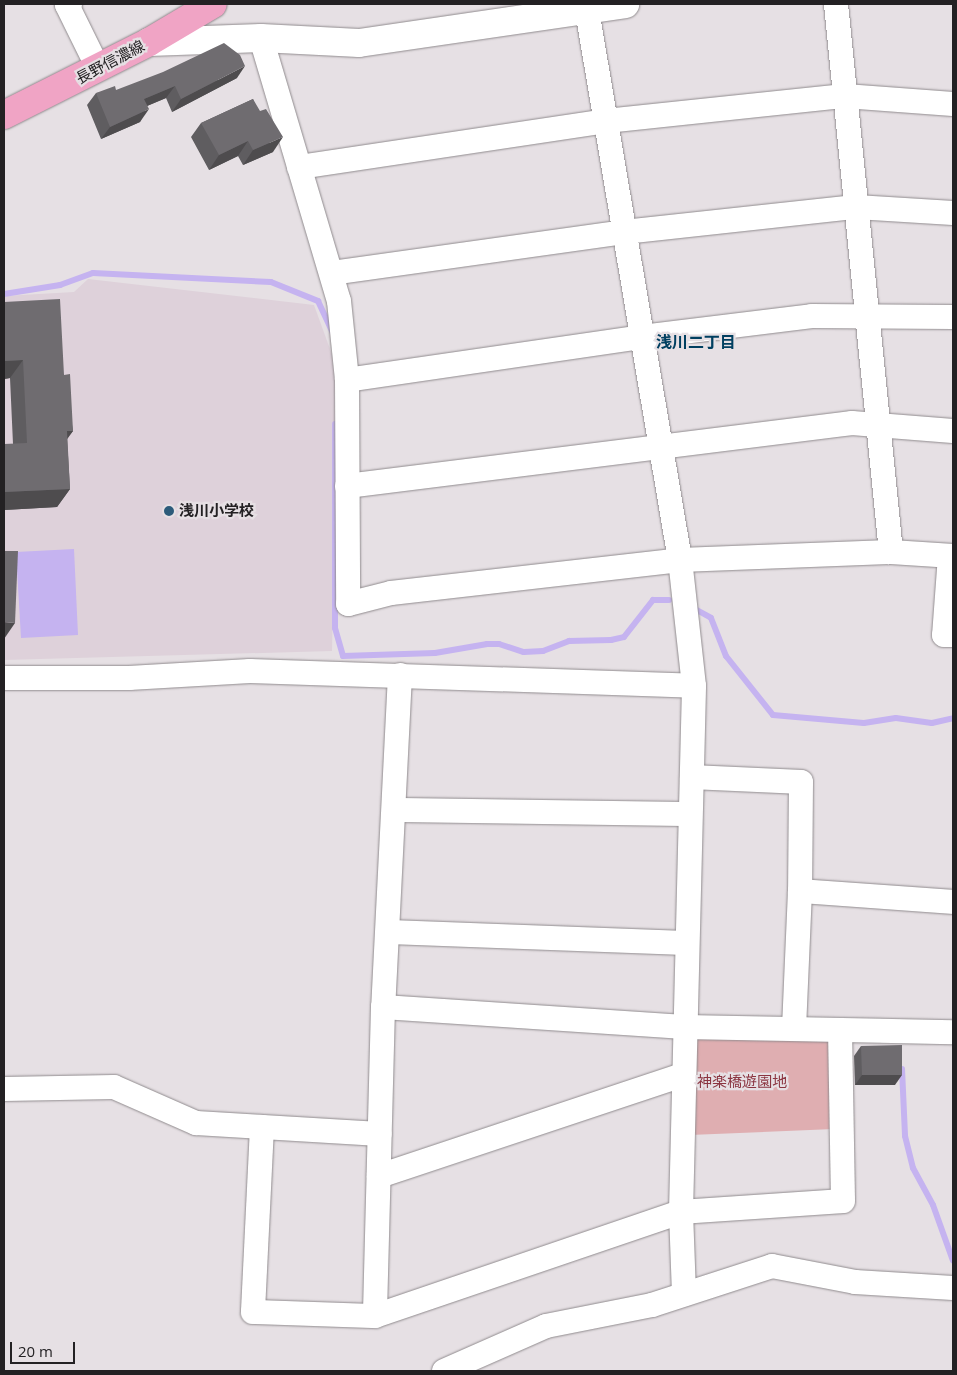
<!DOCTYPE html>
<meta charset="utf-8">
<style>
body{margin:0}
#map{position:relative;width:957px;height:1375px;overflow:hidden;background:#e6e0e4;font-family:"Open Sans","Noto Sans JP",sans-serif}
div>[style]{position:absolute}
.built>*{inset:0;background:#ded1da}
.green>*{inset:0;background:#dfaeb1}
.water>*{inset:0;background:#c5b3f0}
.stream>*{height:6px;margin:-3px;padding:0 3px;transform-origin:3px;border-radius:3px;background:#c5b3f0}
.roads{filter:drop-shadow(0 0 1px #908b8e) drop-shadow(0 0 1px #908b8e)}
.street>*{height:24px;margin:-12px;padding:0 12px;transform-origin:12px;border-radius:12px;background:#fff}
.secondary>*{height:28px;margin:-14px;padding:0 14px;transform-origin:14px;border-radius:14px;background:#fff}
.primary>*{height:28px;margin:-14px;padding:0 14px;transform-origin:14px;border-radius:14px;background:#f0a4c5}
.wall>*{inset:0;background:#5f5d60}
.shaded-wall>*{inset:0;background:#4e4c4e}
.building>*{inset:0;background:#6f6c70}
.dots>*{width:14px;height:14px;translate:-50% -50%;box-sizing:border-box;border:2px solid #e6e0e4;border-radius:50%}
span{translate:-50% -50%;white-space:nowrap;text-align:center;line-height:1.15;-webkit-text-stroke:4.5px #e6e0e4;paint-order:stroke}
.street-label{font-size:15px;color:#232123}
.poi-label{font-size:15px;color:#232123;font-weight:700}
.left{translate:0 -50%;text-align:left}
.park-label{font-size:15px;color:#8b3541}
.neighbourhood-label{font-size:16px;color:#003f60;font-weight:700}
.frame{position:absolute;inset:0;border:5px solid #232123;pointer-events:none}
.scale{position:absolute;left:10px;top:1342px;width:65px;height:22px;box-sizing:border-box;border:2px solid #232123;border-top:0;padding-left:6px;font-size:15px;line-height:18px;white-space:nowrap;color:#232123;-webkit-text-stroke:4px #e6e0e4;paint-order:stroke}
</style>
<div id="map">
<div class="built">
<i style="clip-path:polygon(88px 279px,314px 305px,338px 371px,332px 651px,4px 660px,4px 296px,74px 292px)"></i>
</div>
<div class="green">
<i style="clip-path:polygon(689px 1032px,833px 1032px,834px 1129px,690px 1135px)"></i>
</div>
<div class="water">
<i style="clip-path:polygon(74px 549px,78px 635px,21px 638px,16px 552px)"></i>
</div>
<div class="stream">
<i style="left:4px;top:294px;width:57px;rotate:-9.1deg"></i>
<i style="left:60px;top:285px;width:35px;rotate:-20deg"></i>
<i style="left:93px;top:273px;width:178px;rotate:2.9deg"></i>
<i style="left:271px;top:282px;width:51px;rotate:22deg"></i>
<i style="left:318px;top:301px;width:35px;rotate:65deg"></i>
<i style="left:335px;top:424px;width:204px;rotate:90deg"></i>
<i style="left:335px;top:628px;width:29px;rotate:74deg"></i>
<i style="left:343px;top:656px;width:92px;rotate:-1.9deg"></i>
<i style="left:435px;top:653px;width:53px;rotate:-9.8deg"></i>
<i style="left:487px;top:644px;width:12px"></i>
<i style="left:499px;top:644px;width:26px;rotate:18deg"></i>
<i style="left:524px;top:652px;width:19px;rotate:-3deg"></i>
<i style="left:543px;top:651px;width:28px;rotate:-21deg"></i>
<i style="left:569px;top:641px;width:42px;rotate:-1.4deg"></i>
<i style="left:611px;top:640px;width:13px;rotate:-13deg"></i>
<i style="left:624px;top:637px;width:47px;rotate:-51.9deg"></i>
<i style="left:653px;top:600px;width:16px"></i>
<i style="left:695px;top:609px;width:18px;rotate:29deg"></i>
<i style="left:711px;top:618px;width:41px;rotate:68.5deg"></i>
<i style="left:726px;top:656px;width:75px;rotate:51.5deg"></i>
<i style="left:773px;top:715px;width:91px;rotate:5deg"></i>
<i style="left:864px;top:723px;width:32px;rotate:-9deg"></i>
<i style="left:896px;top:718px;width:36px;rotate:8deg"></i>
<i style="left:932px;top:723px;width:22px;rotate:-13deg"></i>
<i style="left:902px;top:1069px;width:67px;rotate:87.4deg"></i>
<i style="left:905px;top:1136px;width:33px;rotate:76deg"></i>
<i style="left:913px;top:1168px;width:42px;rotate:61.6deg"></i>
<i style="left:933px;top:1205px;width:59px;rotate:70.3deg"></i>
</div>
<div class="roads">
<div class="street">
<i style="left:70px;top:4px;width:3px;rotate:162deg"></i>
<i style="left:67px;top:5px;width:70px;rotate:63.8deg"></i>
<i style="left:836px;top:4px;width:551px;rotate:84.27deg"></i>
<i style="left:261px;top:38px;width:274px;rotate:73.5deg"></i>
<i style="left:339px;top:301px;width:79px;rotate:84.2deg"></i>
<i style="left:347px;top:380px;width:224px;rotate:89.7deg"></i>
<i style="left:348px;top:604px;width:44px;rotate:-14.3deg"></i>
<i style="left:391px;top:593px;width:291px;rotate:-6.5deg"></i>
<i style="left:680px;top:560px;width:211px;rotate:-2.2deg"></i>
<i style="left:891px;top:552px;width:62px;rotate:3.7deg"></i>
<i style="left:299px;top:167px;width:310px;rotate:-8.5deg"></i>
<i style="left:606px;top:121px;width:240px;rotate:-6deg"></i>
<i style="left:845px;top:96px;width:108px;rotate:4.2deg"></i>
<i style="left:332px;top:273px;width:295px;rotate:-8deg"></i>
<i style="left:624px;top:232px;width:233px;rotate:-6.2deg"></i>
<i style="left:856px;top:207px;width:97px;rotate:3.5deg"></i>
<i style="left:347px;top:380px;width:298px;rotate:-8.3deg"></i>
<i style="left:642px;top:337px;width:171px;rotate:-7deg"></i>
<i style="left:812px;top:316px;width:141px;rotate:0.4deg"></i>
<i style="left:347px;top:486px;width:509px;rotate:-7.11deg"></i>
<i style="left:852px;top:423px;width:101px;rotate:4.5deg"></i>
<i style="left:950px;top:556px;width:79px;rotate:94.3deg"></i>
<i style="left:944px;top:635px;width:9px"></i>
<i style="left:400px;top:675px;width:332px;rotate:92.9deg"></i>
<i style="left:383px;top:1007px;width:309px;rotate:91.5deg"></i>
<i style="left:375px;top:1316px;width:323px;rotate:-18.8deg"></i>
<i style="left:681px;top:1212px;width:526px;rotate:-88.58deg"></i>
<i style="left:694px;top:686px;width:127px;rotate:-96.3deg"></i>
<i style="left:680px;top:560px;width:558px;rotate:-99.6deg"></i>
<i style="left:4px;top:678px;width:125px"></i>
<i style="left:129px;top:678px;width:121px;rotate:-3.3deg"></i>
<i style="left:250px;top:671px;width:444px;rotate:1.9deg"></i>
<i style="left:692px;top:777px;width:109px;rotate:2.6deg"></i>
<i style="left:801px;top:782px;width:109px;rotate:90.5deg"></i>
<i style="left:800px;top:891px;width:138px;rotate:92.5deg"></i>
<i style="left:395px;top:810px;width:295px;rotate:0.8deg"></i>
<i style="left:800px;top:891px;width:153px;rotate:4.1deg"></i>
<i style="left:388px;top:932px;width:299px;rotate:2.1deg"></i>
<i style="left:383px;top:1007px;width:302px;rotate:3.8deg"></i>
<i style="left:684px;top:1027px;width:269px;rotate:1.1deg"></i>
<i style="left:4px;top:1089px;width:110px;rotate:-1deg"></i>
<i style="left:114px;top:1087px;width:90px;rotate:23.7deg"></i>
<i style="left:196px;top:1123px;width:184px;rotate:3.4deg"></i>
<i style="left:262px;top:1127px;width:185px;rotate:92.8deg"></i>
<i style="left:253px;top:1312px;width:122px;rotate:1.9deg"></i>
<i style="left:379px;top:1176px;width:320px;rotate:-18.4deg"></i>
<i style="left:684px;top:1294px;width:82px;rotate:-92.1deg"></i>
<i style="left:681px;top:1212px;width:162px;rotate:-3.9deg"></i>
<i style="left:843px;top:1201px;width:171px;rotate:-91deg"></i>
<i style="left:444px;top:1371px;width:111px;rotate:-23.8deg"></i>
<i style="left:546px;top:1326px;width:108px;rotate:-11.2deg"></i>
<i style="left:652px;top:1305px;width:126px;rotate:-18deg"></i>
<i style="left:772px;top:1266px;width:85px;rotate:10.9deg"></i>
<i style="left:855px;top:1282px;width:98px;rotate:3.5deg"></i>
</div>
<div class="secondary">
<i style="left:149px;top:42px;width:112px;rotate:-2deg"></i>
<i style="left:261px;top:38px;width:98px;rotate:2.9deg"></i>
<i style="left:359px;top:43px;width:269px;rotate:-8.3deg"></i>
</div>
<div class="primary">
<i style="left:4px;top:115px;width:162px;rotate:-26.7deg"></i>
<i style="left:149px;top:42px;width:74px;rotate:-30.7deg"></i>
</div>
</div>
<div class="wall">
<i style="clip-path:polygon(237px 78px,172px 112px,166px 98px,147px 106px,140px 122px,101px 139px,87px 105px,96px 93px)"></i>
<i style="clip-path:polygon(253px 99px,273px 152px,243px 165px,238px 156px,209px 170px,191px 137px,201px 123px)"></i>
<i style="clip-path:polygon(4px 302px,64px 375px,73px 431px,67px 438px,70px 489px,57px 507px,4px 510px,4px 444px,13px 444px,10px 378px,4px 379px)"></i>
<i style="clip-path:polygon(861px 1046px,895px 1085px,855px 1085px,854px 1056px)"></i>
</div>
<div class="shaded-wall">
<i style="clip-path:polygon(245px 66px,237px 78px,172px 112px,181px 99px)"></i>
<i style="clip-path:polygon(175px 86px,166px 98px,135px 111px,144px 99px)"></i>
<i style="clip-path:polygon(149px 109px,140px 122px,101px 139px,110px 127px)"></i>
<i style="clip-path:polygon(283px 137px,273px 152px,243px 165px,253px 150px)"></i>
<i style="clip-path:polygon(248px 141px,238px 156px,209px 170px,219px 155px)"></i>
<i style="clip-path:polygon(23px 360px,10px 378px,4px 379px,4px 361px)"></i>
<i style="clip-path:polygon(67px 431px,73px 431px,60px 449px)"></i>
<i style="clip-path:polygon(70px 489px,57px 507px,4px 510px,4px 492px)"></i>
<i style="clip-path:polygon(4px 622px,15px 623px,4px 639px)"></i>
<i style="clip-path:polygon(862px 1075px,902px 1075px,895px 1085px,855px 1085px)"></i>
</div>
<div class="building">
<i style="clip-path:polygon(224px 43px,240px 55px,245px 66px,181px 99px,175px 86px,144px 99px,149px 109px,110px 127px,96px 93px,115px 86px,116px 90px,163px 72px)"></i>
<i style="clip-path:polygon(253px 99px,260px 111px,266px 109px,283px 137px,253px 150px,248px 141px,219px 155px,201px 123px)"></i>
<i style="clip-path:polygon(60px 299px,64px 375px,70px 374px,73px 431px,67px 431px,70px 489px,4px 492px,4px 444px,27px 443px,23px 360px,4px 361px,4px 302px)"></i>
<i style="clip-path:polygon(4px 551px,18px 551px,15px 623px,4px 622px)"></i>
<i style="clip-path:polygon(902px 1045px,902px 1075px,862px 1075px,861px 1046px)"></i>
</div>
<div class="dots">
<i style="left:169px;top:511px;background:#2c5b7a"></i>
</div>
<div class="street-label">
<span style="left:110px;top:62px;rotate:-28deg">長野信濃線</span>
</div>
<div class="poi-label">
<span class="left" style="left:179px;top:511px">浅川小学校</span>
</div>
<div class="park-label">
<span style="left:742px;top:1082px">神楽橋遊園地</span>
</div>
<div class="neighbourhood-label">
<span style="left:696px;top:342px">浅川二丁目</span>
</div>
<div class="frame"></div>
<div class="scale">20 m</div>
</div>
